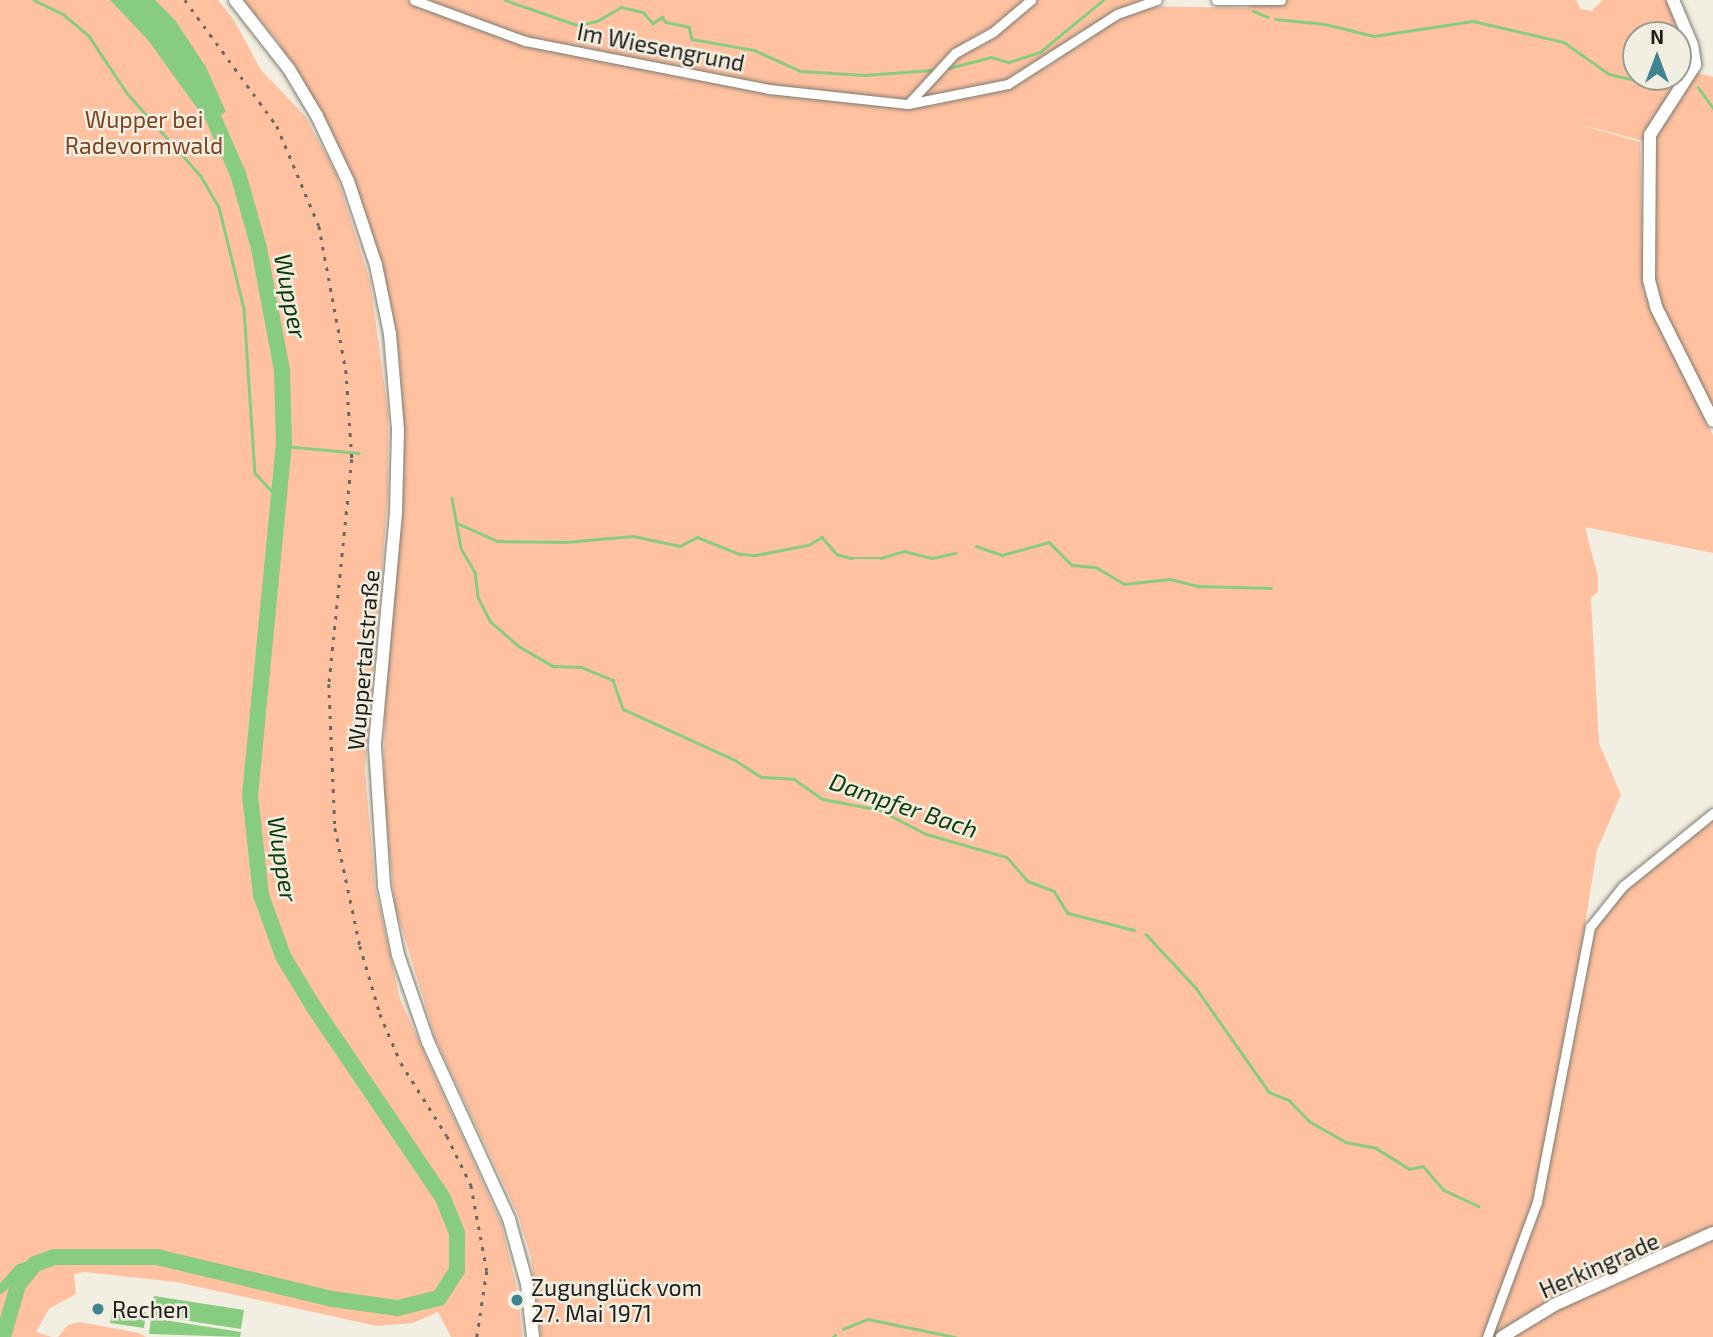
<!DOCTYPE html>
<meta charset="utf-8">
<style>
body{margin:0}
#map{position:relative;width:1713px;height:1337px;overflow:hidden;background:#f2efe2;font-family:"Exo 2",sans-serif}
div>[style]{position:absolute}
.green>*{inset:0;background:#ffc1a0}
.water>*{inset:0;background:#88cd7f}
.stream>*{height:2.5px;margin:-1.25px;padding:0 1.25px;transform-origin:1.25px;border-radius:1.25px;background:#88cd7f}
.canal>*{height:9px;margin:-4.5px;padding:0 4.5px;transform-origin:4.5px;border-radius:4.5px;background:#88cd7f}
.river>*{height:16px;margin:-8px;padding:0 8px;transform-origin:8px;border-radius:8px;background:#88cd7f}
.roads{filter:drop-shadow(0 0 2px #7e7b70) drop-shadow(0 0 2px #7e7b70)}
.street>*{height:9px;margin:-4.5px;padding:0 4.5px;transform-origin:4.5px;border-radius:4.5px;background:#fff}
.secondary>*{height:12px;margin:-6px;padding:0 6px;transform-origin:6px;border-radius:6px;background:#fff}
.rail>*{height:2.5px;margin-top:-1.25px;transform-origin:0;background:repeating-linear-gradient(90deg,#6a6861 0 3.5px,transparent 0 10.5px)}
.dots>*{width:19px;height:19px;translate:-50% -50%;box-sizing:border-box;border:4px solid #f2efe2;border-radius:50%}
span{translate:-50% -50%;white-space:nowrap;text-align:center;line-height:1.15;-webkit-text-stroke:5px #f2efe2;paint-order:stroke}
.street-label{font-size:23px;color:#1e1d18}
.park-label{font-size:23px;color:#7f4320}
.poi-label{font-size:23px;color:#1e1d18}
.left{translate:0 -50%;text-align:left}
.water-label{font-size:24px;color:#0b3b06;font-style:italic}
.north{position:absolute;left:1622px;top:21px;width:70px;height:70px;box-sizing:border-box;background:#f2efe2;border:2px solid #9d9b91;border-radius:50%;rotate:0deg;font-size:19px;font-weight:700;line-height:28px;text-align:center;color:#1e1d18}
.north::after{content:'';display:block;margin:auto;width:24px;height:32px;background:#3f8490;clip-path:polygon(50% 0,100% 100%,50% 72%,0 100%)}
</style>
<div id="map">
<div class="green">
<i style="clip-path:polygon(0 0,218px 0,234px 20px,261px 70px,305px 116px,336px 173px,370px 281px,388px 411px,388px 495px,365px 769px,375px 887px,400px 999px,501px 1223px,518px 1293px,522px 1337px,451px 1337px,438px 1312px,413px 1323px,377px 1326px,176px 1282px,85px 1272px,74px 1274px,76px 1294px,49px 1309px,36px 1332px,52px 1337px,0 1337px)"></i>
<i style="clip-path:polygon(evenodd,242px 0,411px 0,466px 25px,524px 43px,776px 93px,907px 106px,937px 103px,815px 96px,525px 41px,414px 0,1157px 0,1131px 6px,1117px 14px,1023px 77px,971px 95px,1009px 86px,1048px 66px,1137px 6px,1249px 8px,1249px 3px,1256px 2px,1216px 0,1576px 0,1581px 9px,1591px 11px,1603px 0,1671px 0,1693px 52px,1692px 72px,1656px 117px,1647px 142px,1567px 121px,1640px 142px,1644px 292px,1713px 435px,1713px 553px,1585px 527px,1598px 577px,1598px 592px,1591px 598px,1599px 743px,1621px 795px,1597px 850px,1551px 1134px,1591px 927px,1625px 887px,1713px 815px,1713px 1231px,1553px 1307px,1669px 1259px,1713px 1235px,1713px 1337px,541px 1337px,531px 1257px,518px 1215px,436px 1040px,395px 906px,384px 797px,385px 696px,404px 467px,400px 364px,390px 300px,369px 223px,336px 141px,277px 40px,242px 0,1636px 35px,1678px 35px,1678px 77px,1636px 77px,1636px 35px)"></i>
<i style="clip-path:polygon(1694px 72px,1713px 77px,1713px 421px,1656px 307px,1649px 141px)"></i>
<i style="clip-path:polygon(80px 1322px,139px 1333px,146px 1337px,58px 1337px,68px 1325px)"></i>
</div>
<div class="water">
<i style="clip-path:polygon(110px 0,155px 0,175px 20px,206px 67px,226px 112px,207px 122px,148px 40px)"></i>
<i style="clip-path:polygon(154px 1296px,244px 1310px,241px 1329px,151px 1315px)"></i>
<i style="clip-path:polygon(113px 1307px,146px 1312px,144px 1328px,110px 1323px)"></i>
<i style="clip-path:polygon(151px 1318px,241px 1332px,240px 1337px,149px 1334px)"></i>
</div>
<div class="stream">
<i style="left:34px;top:0;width:32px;rotate:26deg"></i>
<i style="left:63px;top:14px;width:34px;rotate:40deg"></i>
<i style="left:89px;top:36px;width:69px;rotate:56.3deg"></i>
<i style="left:127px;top:93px;width:111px;rotate:48.3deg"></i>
<i style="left:201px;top:176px;width:36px;rotate:60deg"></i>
<i style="left:219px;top:207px;width:105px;rotate:76.2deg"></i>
<i style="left:244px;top:309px;width:164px;rotate:86.2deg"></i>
<i style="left:255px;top:473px;width:35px;rotate:47deg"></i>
<i style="left:505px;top:0;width:76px;rotate:19.1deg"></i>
<i style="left:577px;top:25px;width:20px;rotate:-11deg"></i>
<i style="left:597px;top:21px;width:28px;rotate:-30deg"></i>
<i style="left:621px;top:7px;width:23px;rotate:13deg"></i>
<i style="left:643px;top:12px;width:15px;rotate:48deg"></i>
<i style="left:653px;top:23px;width:11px;rotate:-34deg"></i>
<i style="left:662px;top:17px;width:6px;rotate:51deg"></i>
<i style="left:666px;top:22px;width:24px;rotate:12deg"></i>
<i style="left:689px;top:27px;width:12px;rotate:76deg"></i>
<i style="left:692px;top:39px;width:63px;rotate:10.1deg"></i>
<i style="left:754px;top:50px;width:51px;rotate:24.1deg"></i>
<i style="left:801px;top:71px;width:63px;rotate:3.6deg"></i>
<i style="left:864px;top:75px;width:67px;rotate:-4.3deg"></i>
<i style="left:1253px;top:11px;width:16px;rotate:22deg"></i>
<i style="left:1275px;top:19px;width:50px;rotate:5.7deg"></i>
<i style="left:1325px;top:24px;width:50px;rotate:13.8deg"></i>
<i style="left:1374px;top:36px;width:100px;rotate:-8.6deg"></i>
<i style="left:1473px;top:21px;width:93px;rotate:13deg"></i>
<i style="left:1564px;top:42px;width:55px;rotate:35.4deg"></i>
<i style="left:1609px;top:74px;width:58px;rotate:12.8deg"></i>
<i style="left:949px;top:68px;width:43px;rotate:-14.7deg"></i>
<i style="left:991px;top:57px;width:19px;rotate:16deg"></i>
<i style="left:1009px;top:62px;width:33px;rotate:-18deg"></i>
<i style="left:1040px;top:52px;width:82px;rotate:-39.5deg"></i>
<i style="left:1698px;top:87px;width:26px;rotate:54deg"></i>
<i style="left:284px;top:446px;width:75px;rotate:5.3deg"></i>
<i style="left:452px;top:498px;width:51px;rotate:79.8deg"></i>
<i style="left:461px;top:548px;width:28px;rotate:60deg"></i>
<i style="left:475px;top:572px;width:25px;rotate:83deg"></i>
<i style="left:478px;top:597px;width:28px;rotate:63deg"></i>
<i style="left:491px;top:622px;width:35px;rotate:41deg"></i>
<i style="left:517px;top:645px;width:42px;rotate:30.3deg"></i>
<i style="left:553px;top:666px;width:28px;rotate:2deg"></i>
<i style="left:581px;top:667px;width:35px;rotate:22deg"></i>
<i style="left:613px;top:680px;width:31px;rotate:71deg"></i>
<i style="left:623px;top:709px;width:123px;rotate:24.5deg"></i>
<i style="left:735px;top:760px;width:31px;rotate:33deg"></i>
<i style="left:761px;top:777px;width:33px;rotate:3deg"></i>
<i style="left:794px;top:779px;width:35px;rotate:35deg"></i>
<i style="left:823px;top:799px;width:58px;rotate:10.9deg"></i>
<i style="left:880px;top:810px;width:52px;rotate:27.6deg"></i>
<i style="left:926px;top:834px;width:84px;rotate:15.9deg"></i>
<i style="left:1007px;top:857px;width:32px;rotate:49deg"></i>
<i style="left:1028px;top:881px;width:28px;rotate:21deg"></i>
<i style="left:1054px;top:891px;width:26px;rotate:58deg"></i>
<i style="left:1068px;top:913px;width:68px;rotate:14.4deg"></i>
<i style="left:457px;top:523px;width:44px;rotate:24.2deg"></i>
<i style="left:497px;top:541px;width:68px;rotate:0.8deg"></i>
<i style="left:565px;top:542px;width:68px;rotate:-5deg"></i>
<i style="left:633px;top:536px;width:48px;rotate:12deg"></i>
<i style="left:680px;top:546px;width:19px;rotate:-28deg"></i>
<i style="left:697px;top:537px;width:46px;rotate:21.6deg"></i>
<i style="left:740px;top:554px;width:16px;rotate:4deg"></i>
<i style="left:756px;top:555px;width:53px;rotate:-10.9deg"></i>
<i style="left:808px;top:545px;width:16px;rotate:-30deg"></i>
<i style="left:822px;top:537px;width:23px;rotate:49deg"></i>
<i style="left:837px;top:554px;width:15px;rotate:16deg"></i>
<i style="left:851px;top:558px;width:30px"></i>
<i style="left:881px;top:558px;width:24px;rotate:-17deg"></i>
<i style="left:904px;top:551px;width:29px;rotate:14deg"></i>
<i style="left:932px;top:558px;width:24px;rotate:-12deg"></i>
<i style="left:976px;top:546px;width:28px;rotate:19deg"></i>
<i style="left:1002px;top:555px;width:49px;rotate:-15.5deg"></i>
<i style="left:1049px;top:542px;width:33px;rotate:45deg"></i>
<i style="left:1072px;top:565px;width:24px;rotate:5deg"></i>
<i style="left:1096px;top:567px;width:33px;rotate:31deg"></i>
<i style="left:1124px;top:584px;width:46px;rotate:-6.2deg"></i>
<i style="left:1170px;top:579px;width:30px;rotate:14deg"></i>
<i style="left:1199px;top:586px;width:72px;rotate:1.6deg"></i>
<i style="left:1146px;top:934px;width:74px;rotate:47.2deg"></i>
<i style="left:1196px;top:988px;width:127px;rotate:54.9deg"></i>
<i style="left:1269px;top:1092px;width:22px;rotate:22deg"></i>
<i style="left:1289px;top:1100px;width:29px;rotate:46deg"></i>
<i style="left:1309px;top:1121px;width:43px;rotate:29.6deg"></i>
<i style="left:1346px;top:1142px;width:31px;rotate:11deg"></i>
<i style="left:1376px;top:1148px;width:39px;rotate:32deg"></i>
<i style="left:1409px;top:1169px;width:14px;rotate:-12deg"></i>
<i style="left:1423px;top:1166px;width:32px;rotate:49deg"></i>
<i style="left:1444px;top:1190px;width:38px;rotate:25deg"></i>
<i style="left:439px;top:1298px;width:6px;rotate:51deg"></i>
<i style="left:843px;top:1329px;width:27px;rotate:-22deg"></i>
<i style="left:868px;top:1319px;width:89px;rotate:11.7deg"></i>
<i style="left:833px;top:1337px;width:3px;rotate:-45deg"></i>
</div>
<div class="canal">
<i style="left:0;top:1289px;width:28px;rotate:-48deg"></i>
<i style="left:19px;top:1268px;width:21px;rotate:-19deg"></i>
</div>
<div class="river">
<i style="left:3px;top:1337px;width:54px;rotate:-73.9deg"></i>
<i style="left:18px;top:1285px;width:27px;rotate:-51deg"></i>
<i style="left:35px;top:1264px;width:20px;rotate:-20deg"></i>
<i style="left:54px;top:1257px;width:103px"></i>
<i style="left:157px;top:1257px;width:180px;rotate:13.5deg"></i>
<i style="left:332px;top:1299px;width:67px;rotate:7.8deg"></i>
<i style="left:398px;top:1308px;width:42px;rotate:-13.7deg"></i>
<i style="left:439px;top:1298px;width:33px;rotate:-57deg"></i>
<i style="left:457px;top:1270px;width:37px;rotate:-90deg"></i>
<i style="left:457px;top:1233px;width:38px;rotate:-112deg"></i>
<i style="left:443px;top:1198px;width:232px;rotate:-124.1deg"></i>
<i style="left:313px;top:1006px;width:58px;rotate:-121deg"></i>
<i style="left:283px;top:956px;width:65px;rotate:-109.8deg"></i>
<i style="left:261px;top:895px;width:100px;rotate:-96.3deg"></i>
<i style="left:250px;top:796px;width:352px;rotate:-84.5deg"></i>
<i style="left:284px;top:446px;width:76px;rotate:-91.5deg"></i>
<i style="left:282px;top:370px;width:124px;rotate:-100.7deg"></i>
<i style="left:259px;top:248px;width:77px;rotate:-105.8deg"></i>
<i style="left:238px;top:174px;width:80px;rotate:-113.7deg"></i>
</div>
<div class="roads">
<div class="street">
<i style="left:414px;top:0;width:118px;rotate:20.3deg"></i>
<i style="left:525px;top:41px;width:249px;rotate:11.1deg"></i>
<i style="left:769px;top:89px;width:140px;rotate:6.2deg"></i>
<i style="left:908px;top:104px;width:102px;rotate:-11.3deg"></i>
<i style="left:1008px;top:84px;width:130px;rotate:-32.7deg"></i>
<i style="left:1117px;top:14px;width:42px;rotate:-19.3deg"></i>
<i style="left:1216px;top:0;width:65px"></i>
<i style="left:908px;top:104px;width:69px;rotate:-47.3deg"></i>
<i style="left:955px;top:53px;width:43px;rotate:-28.9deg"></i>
<i style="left:993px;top:32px;width:50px;rotate:-40.1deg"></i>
<i style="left:1487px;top:1337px;width:144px;rotate:-69.7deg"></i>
<i style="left:1537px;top:1202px;width:280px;rotate:-79.1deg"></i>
<i style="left:1590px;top:927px;width:53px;rotate:-51.2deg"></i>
<i style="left:1623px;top:886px;width:116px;rotate:-39deg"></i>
</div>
<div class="secondary">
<i style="left:235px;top:0;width:88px;rotate:52deg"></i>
<i style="left:289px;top:69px;width:55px;rotate:59.2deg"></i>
<i style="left:317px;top:116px;width:72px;rotate:64.5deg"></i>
<i style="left:348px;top:181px;width:89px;rotate:71.6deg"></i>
<i style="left:376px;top:265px;width:70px;rotate:78.5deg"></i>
<i style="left:390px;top:334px;width:96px;rotate:85.2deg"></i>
<i style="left:398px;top:430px;width:83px;rotate:91.4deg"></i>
<i style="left:396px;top:513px;width:234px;rotate:95.2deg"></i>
<i style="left:375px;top:746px;width:140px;rotate:86.3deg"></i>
<i style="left:384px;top:886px;width:70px;rotate:78.5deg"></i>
<i style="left:398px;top:955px;width:92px;rotate:71deg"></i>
<i style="left:428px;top:1042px;width:195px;rotate:65.4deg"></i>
<i style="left:509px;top:1219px;width:67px;rotate:74.5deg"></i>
<i style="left:527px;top:1284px;width:53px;rotate:83.5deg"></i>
<i style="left:1673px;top:0;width:49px;rotate:67.1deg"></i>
<i style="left:1692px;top:45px;width:20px;rotate:81deg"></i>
<i style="left:1695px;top:65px;width:83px;rotate:122.7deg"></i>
<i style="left:1650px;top:135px;width:145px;rotate:90.4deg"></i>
<i style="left:1649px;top:280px;width:28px;rotate:75deg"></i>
<i style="left:1656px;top:307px;width:127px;rotate:63.4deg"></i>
<i style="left:1502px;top:1337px;width:61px;rotate:-31.6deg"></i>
<i style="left:1554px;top:1305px;width:175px;rotate:-24.4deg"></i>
</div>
</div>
<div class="rail">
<i style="left:185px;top:0;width:156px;rotate:53.9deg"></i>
<i style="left:277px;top:126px;width:108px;rotate:67.2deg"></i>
<i style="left:319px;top:226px;width:147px;rotate:79.4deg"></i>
<i style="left:346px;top:370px;width:89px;rotate:86.1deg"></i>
<i style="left:352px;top:459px;width:226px;rotate:95.8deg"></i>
<i style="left:329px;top:684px;width:144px;rotate:87.6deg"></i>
<i style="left:335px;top:828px;width:121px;rotate:78deg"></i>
<i style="left:360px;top:946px;width:71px;rotate:73.6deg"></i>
<i style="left:380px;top:1014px;width:53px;rotate:66.8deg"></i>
<i style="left:401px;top:1063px;width:86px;rotate:57.8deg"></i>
<i style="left:447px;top:1136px;width:55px;rotate:63.9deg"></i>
<i style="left:471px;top:1185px;width:87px;rotate:79.5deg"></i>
<i style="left:487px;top:1271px;width:67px;rotate:98.6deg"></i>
</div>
<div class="dots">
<i style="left:517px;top:1300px;background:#3f8490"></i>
<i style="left:98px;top:1309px;background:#3f8490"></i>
</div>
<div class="street-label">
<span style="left:661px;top:47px;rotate:11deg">Im Wiesengrund</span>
<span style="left:363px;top:660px;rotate:-85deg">Wuppertalstraße</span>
<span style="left:1599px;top:1265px;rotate:-24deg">Herkingrade</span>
</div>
<div class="park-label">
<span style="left:144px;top:132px">Wupper bei<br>Radevormwald</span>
</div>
<div class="poi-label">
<span class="left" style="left:531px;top:1300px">Zugunglück vom<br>27. Mai 1971</span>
<span class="left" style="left:112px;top:1309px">Rechen</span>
</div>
<div class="water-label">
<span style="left:291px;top:296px;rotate:79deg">Wupper</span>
<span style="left:904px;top:805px;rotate:19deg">Dampfer Bach</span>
<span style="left:283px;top:859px;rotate:81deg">Wupper</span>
</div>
<div class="north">N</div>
</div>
